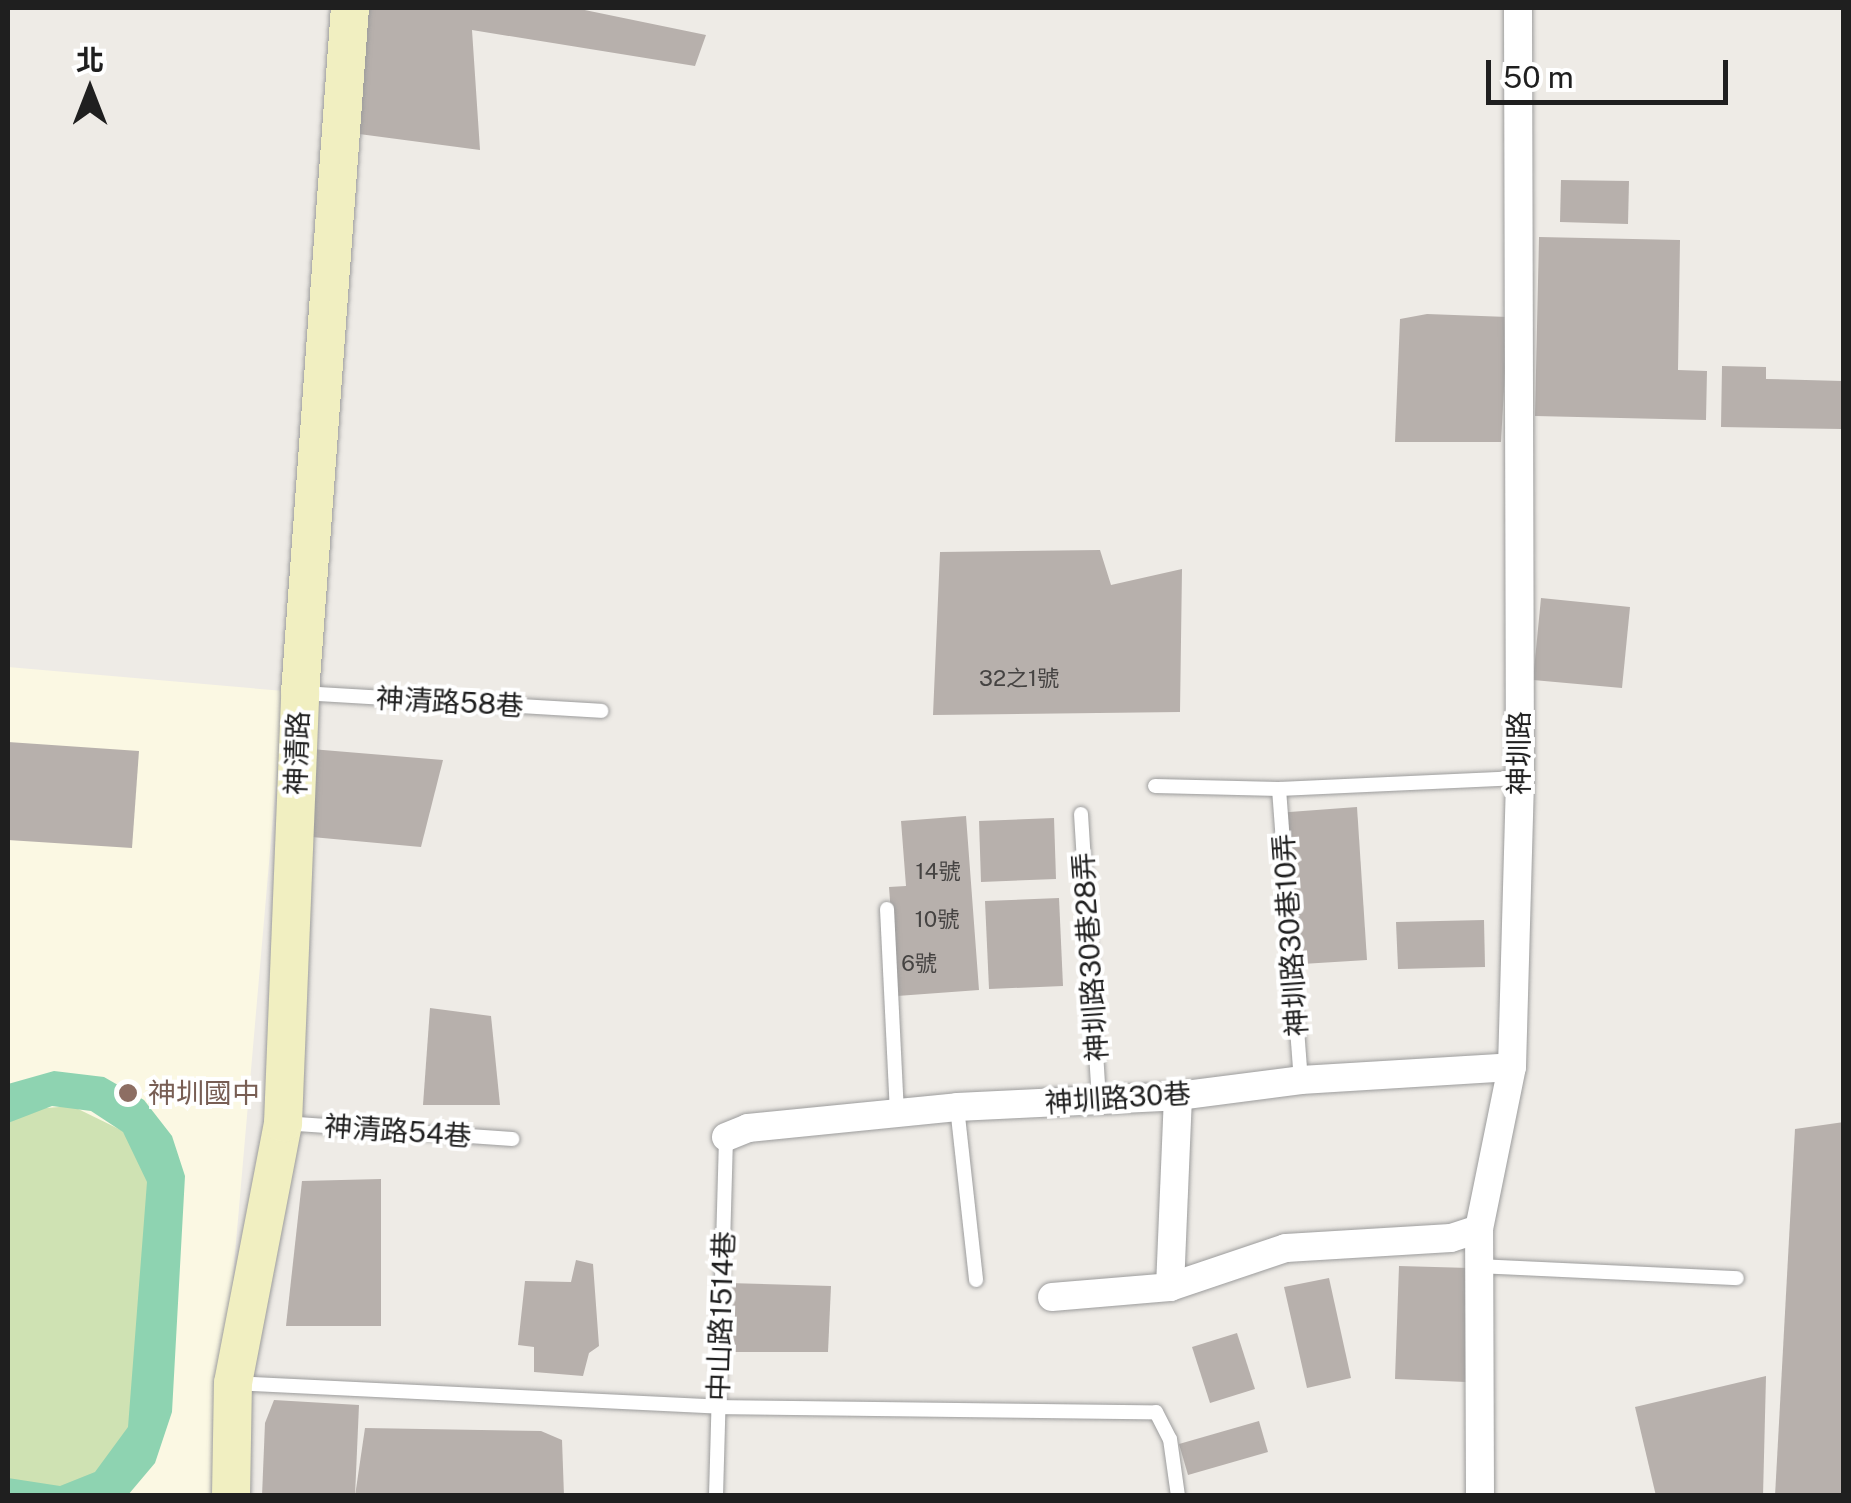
<!DOCTYPE html>
<meta charset="utf-8">
<style>
body{margin:0}
#map{position:relative;width:1851px;height:1503px;overflow:hidden;background:#eeebe6;font-family:"Public Sans","Noto Sans TC",sans-serif}
div>[style]{position:absolute}
.education>*{inset:0;background:#fbf8e3}
.grass>*{inset:0;background:#cfe2b3}
.pitch>*{inset:0;background:#8ed3b1}
.building>*{inset:0;background:#b7b0ac}
.roads{filter:drop-shadow(0 0 2px #9c9c9c) drop-shadow(0 0 2px #9c9c9c)}
.lane>*{height:14px;margin:-7px;padding:0 7px;transform-origin:7px;border-radius:7px;background:#fff}
.street>*{height:28px;margin:-14px;padding:0 14px;transform-origin:14px;border-radius:14px;background:#fff}
.secondary>*{height:38px;margin:-19px;padding:0 19px;transform-origin:19px;border-radius:19px;background:#f1efc1}
.dots>*{width:28px;height:28px;translate:-50% -50%;box-sizing:border-box;border:5px solid #fff;border-radius:50%}
span{translate:-50% -50%;white-space:nowrap;text-align:center;line-height:1.15;-webkit-text-stroke:8px #fff;paint-order:stroke}
.number-label{font-size:22px;color:#454342}
.number-label span{-webkit-text-stroke-width:0}
.street-label{font-size:28px;color:#1f1f1f}
.education-label{font-size:28px;color:#785e54}
.left{translate:0 -50%;text-align:left}
.frame{position:absolute;inset:0;border:10px solid #1f1f1f;pointer-events:none}
.north{position:absolute;left:40px;top:40px;width:100px;height:100px;-webkit-text-stroke:8px #fff;paint-order:stroke;rotate:0deg;font-size:28px;font-weight:700;line-height:40px;text-align:center;color:#1f1f1f}
.north::after{content:'';display:block;margin:auto;width:35px;height:45px;background:#1f1f1f;clip-path:polygon(50% 0,100% 100%,50% 72%,0 100%)}
.scale{position:absolute;left:1486px;top:60px;width:242px;height:45px;box-sizing:border-box;border:5px solid #1f1f1f;border-top:0;padding-left:12px;font-size:30px;line-height:35px;white-space:nowrap;color:#1f1f1f;-webkit-text-stroke:8px #fff;paint-order:stroke}
</style>
<div id="map">
<div class="education">
<i style="clip-path:polygon(8px 667px,284px 691px,214px 1495px,8px 1495px)"></i>
</div>
<div class="grass">
<i style="clip-path:polygon(72px 1106px,123px 1131px,146px 1170px,150px 1199px,130px 1434px,95px 1478px,41px 1492px,8px 1482px,8px 1123px,33px 1109px)"></i>
</div>
<div class="pitch">
<i style="clip-path:polygon(54px 1071px,104px 1077px,144px 1100px,172px 1136px,185px 1176px,172px 1412px,155px 1463px,128px 1495px,8px 1495px,8px 1478px,60px 1486px,95px 1472px,128px 1427px,147px 1182px,123px 1132px,91px 1111px,52px 1106px,8px 1123px,8px 1084px)"></i>
</div>
<div class="building">
<i style="clip-path:polygon(354px 8px,575px 8px,706px 35px,695px 66px,472px 30px,480px 150px,344px 132px)"></i>
<i style="clip-path:polygon(1561px 180px,1629px 181px,1628px 224px,1560px 222px)"></i>
<i style="clip-path:polygon(1539px 237px,1680px 240px,1678px 370px,1707px 371px,1706px 420px,1535px 416px)"></i>
<i style="clip-path:polygon(1427px 314px,1508px 317px,1501px 442px,1395px 442px,1400px 319px)"></i>
<i style="clip-path:polygon(1722px 366px,1766px 367px,1766px 379px,1842px 381px,1841px 429px,1721px 427px)"></i>
<i style="clip-path:polygon(1100px 550px,1111px 585px,1182px 569px,1180px 712px,933px 715px,940px 552px)"></i>
<i style="clip-path:polygon(1541px 598px,1630px 607px,1622px 688px,1533px 680px)"></i>
<i style="clip-path:polygon(8px 742px,139px 751px,132px 848px,8px 840px)"></i>
<i style="clip-path:polygon(299px 748px,443px 760px,421px 847px,290px 835px)"></i>
<i style="clip-path:polygon(1357px 807px,1367px 960px,1286px 965px,1276px 813px)"></i>
<i style="clip-path:polygon(966px 816px,979px 990px,897px 996px,889px 887px,906px 886px,901px 821px)"></i>
<i style="clip-path:polygon(1054px 818px,1056px 879px,981px 882px,979px 821px)"></i>
<i style="clip-path:polygon(1059px 898px,1063px 986px,989px 989px,985px 901px)"></i>
<i style="clip-path:polygon(1484px 920px,1485px 967px,1398px 969px,1396px 922px)"></i>
<i style="clip-path:polygon(430px 1008px,491px 1016px,500px 1105px,423px 1105px)"></i>
<i style="clip-path:polygon(1844px 1122px,1844px 1496px,1775px 1496px,1795px 1129px)"></i>
<i style="clip-path:polygon(381px 1179px,381px 1326px,286px 1326px,302px 1181px)"></i>
<i style="clip-path:polygon(576px 1260px,593px 1264px,599px 1346px,589px 1353px,583px 1376px,534px 1372px,534px 1347px,518px 1345px,525px 1281px,571px 1282px)"></i>
<i style="clip-path:polygon(1399px 1266px,1470px 1268px,1466px 1382px,1395px 1379px)"></i>
<i style="clip-path:polygon(1329px 1278px,1351px 1378px,1307px 1388px,1284px 1287px)"></i>
<i style="clip-path:polygon(728px 1283px,831px 1286px,828px 1352px,729px 1352px)"></i>
<i style="clip-path:polygon(1237px 1333px,1255px 1389px,1210px 1403px,1192px 1347px)"></i>
<i style="clip-path:polygon(1766px 1376px,1763px 1496px,1656px 1496px,1635px 1407px)"></i>
<i style="clip-path:polygon(274px 1400px,359px 1405px,355px 1496px,262px 1496px,265px 1423px)"></i>
<i style="clip-path:polygon(1259px 1421px,1268px 1452px,1188px 1475px,1179px 1444px)"></i>
<i style="clip-path:polygon(365px 1428px,541px 1431px,562px 1440px,564px 1496px,355px 1496px)"></i>
</div>
<div class="roads">
<div class="lane">
<i style="left:300px;top:693px;width:302px;rotate:3.4deg"></i>
<i style="left:1155px;top:786px;width:124px;rotate:1.4deg"></i>
<i style="left:1279px;top:789px;width:241px;rotate:-2.6deg"></i>
<i style="left:1279px;top:789px;width:292px;rotate:85.7deg"></i>
<i style="left:1081px;top:814px;width:287px;rotate:86.4deg"></i>
<i style="left:887px;top:909px;width:204px;rotate:87.2deg"></i>
<i style="left:957px;top:1107px;width:174px;rotate:83.7deg"></i>
<i style="left:283px;top:1123px;width:230px;rotate:4deg"></i>
<i style="left:1479px;top:1266px;width:258px;rotate:2.7deg"></i>
<i style="left:234px;top:1383px;width:485px;rotate:2.8deg"></i>
<i style="left:718px;top:1407px;width:438px;rotate:0.7deg"></i>
<i style="left:1156px;top:1412px;width:30px;rotate:63deg"></i>
<i style="left:1170px;top:1439px;width:58px;rotate:82deg"></i>
<i style="left:716px;top:1496px;width:359px;rotate:-88.4deg"></i>
</div>
<div class="street">
<i style="left:726px;top:1137px;width:24px;rotate:-22deg"></i>
<i style="left:748px;top:1128px;width:210px;rotate:-5.7deg"></i>
<i style="left:957px;top:1107px;width:221px;rotate:-2.8deg"></i>
<i style="left:1178px;top:1096px;width:124px;rotate:-7.4deg"></i>
<i style="left:1301px;top:1080px;width:211px;rotate:-3.5deg"></i>
<i style="left:1170px;top:1287px;width:122px;rotate:-18.6deg"></i>
<i style="left:1286px;top:1248px;width:165px;rotate:-3.5deg"></i>
<i style="left:1451px;top:1238px;width:29px;rotate:-18deg"></i>
<i style="left:1052px;top:1297px;width:118px;rotate:-4.8deg"></i>
<i style="left:1170px;top:1287px;width:191px;rotate:-87.6deg"></i>
<i style="left:1480px;top:1496px;width:267px;rotate:-90.2deg"></i>
<i style="left:1479px;top:1229px;width:165px;rotate:-78.5deg"></i>
<i style="left:1512px;top:1067px;width:289px;rotate:-88.4deg"></i>
<i style="left:1520px;top:778px;width:770px;rotate:-90.15deg"></i>
</div>
<div class="secondary">
<i style="left:231px;top:1496px;width:113px;rotate:-89deg"></i>
<i style="left:233px;top:1383px;width:265px;rotate:-79.1deg"></i>
<i style="left:283px;top:1123px;width:430px;rotate:-87.7deg"></i>
<i style="left:300px;top:693px;width:687px;rotate:-85.83deg"></i>
</div>
</div>
<div class="dots">
<i style="left:128px;top:1093px;background:#8d6e63"></i>
</div>
<div class="number-label">
<span style="left:1019px;top:679px">32之1號</span>
<span style="left:938px;top:872px">14號</span>
<span style="left:937px;top:920px">10號</span>
<span style="left:919px;top:964px">6號</span>
</div>
<div class="street-label">
<span style="left:450px;top:702px;rotate:3deg">神清路58巷</span>
<span style="left:297px;top:753px;rotate:-88deg">神清路</span>
<span style="left:1519px;top:753px;rotate:-90deg">神圳路</span>
<span style="left:1290px;top:935px;rotate:-94deg">神圳路30巷10弄</span>
<span style="left:1090px;top:957px;rotate:-94deg">神圳路30巷28弄</span>
<span style="left:1118px;top:1098px;rotate:-4deg">神圳路30巷</span>
<span style="left:398px;top:1131px;rotate:4deg">神清路54巷</span>
<span style="left:721px;top:1316px;rotate:-88deg">中山路1514巷</span>
</div>
<div class="education-label">
<span class="left" style="left:148px;top:1093px">神圳國中</span>
</div>
<div class="frame"></div>
<div class="north">北</div>
<div class="scale">50 m</div>
</div>
